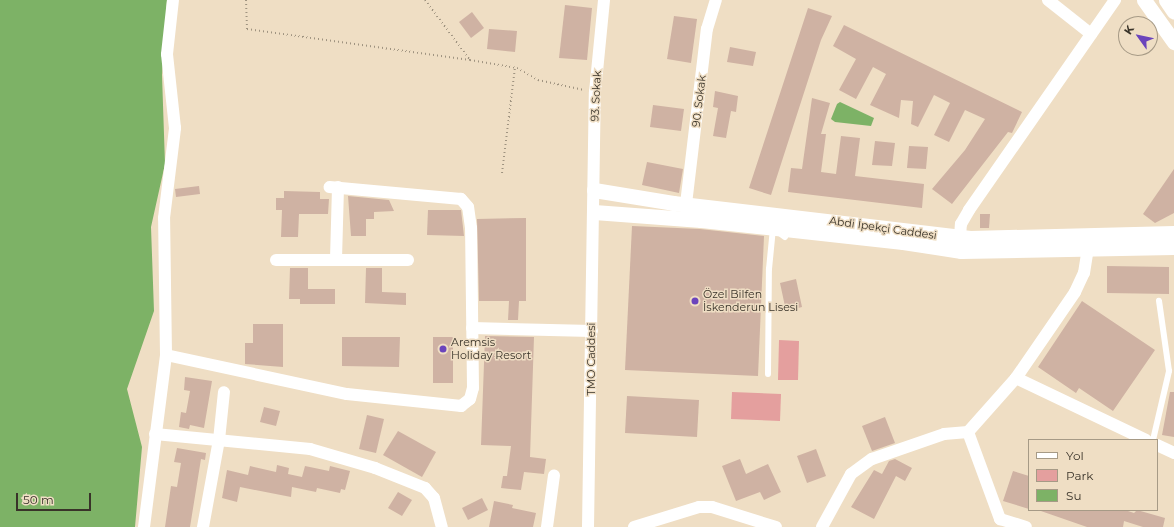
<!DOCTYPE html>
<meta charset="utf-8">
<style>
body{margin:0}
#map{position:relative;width:1174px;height:527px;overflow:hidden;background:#efdec4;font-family:Montserrat,sans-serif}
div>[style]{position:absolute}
.green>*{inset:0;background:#e49f9e}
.water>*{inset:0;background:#7db266}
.building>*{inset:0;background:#cfb2a3}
.path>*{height:2px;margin-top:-1px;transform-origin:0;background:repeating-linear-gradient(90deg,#9f9380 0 1px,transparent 0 4px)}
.service>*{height:6px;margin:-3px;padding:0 3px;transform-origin:3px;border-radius:3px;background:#fff}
.minor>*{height:12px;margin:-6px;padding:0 6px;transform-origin:6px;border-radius:6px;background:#fff}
.tertiary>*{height:15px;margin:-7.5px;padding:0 7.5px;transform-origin:7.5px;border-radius:7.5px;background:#fff}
.dots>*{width:11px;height:11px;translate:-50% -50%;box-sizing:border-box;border:2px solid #efdec4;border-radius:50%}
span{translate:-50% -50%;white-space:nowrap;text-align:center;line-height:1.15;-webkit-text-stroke:3px #efdec4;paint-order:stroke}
.street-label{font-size:11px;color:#393329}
.poi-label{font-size:11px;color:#393329}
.left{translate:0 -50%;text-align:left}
.legend{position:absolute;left:1028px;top:439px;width:130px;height:72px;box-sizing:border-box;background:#efdec4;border:1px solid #a69a86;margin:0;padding:5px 7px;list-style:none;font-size:12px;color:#393329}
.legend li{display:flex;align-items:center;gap:8px;height:20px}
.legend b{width:20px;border:1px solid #a69a86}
.north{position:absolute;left:1118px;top:16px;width:40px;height:40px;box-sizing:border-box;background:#efdec4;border:1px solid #a69a86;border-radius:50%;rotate:303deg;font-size:11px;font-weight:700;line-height:16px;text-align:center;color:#393329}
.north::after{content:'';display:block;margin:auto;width:14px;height:18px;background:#6b44bc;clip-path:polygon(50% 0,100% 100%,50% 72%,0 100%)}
.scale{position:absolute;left:16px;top:493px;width:75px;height:18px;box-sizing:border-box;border:2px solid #393329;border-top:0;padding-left:5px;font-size:12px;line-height:14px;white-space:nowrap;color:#393329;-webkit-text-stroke:3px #efdec4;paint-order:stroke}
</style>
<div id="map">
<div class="green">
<i style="clip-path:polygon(779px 340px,799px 341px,798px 380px,778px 380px)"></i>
<i style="clip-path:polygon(732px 392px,781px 394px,780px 421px,731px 419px)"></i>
</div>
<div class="water">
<i style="clip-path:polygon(0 0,167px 0,162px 75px,165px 164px,151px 227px,154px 311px,127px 389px,142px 447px,135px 527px,0 527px)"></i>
<i style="clip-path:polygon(840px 102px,874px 118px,871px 126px,835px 122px,831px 119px,837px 104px)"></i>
</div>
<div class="building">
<i style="clip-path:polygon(565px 5px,592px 8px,587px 60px,559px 58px)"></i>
<i style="clip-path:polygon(808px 8px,832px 16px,821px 40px,771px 195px,749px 188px)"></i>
<i style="clip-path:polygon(472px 12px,484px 28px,471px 38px,459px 22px)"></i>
<i style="clip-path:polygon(674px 16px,697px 19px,691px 63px,667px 59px)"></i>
<i style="clip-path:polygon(844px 25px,1022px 112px,1012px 133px,1008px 132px,952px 204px,932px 189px,965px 150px,985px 119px,965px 110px,949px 142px,934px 135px,950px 103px,934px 95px,918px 127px,911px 124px,913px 101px,901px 100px,899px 118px,870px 105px,886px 74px,873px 67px,856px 99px,839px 90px,856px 59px,833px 46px)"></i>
<i style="clip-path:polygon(489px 29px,517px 31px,515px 52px,487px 49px)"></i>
<i style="clip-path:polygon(730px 47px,756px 52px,753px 66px,727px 62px)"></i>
<i style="clip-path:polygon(715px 91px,738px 96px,736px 112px,731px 111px,726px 138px,713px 136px,718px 108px,713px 107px)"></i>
<i style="clip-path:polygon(812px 98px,830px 103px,821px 134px,826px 134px,821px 172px,836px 174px,841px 136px,860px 138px,855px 176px,924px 184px,922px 208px,788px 192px,791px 168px,802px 169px)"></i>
<i style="clip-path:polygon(653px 105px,684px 109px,681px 131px,650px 127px)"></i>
<i style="clip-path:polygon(875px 141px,895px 143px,892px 166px,872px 165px)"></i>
<i style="clip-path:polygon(909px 146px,928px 147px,926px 169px,907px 168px)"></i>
<i style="clip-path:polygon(647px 162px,683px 169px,679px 193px,642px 185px)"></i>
<i style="clip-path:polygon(1174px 169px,1174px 213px,1155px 223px,1143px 214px)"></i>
<i style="clip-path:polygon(199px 186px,200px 194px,176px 197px,175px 189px)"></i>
<i style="clip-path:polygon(284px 191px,320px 192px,320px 199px,329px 199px,328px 214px,299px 214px,298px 237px,281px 237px,282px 210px,276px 210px,276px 198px,284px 198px)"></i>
<i style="clip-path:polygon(348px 196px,389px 200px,394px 211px,374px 212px,374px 219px,366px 219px,366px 236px,351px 236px)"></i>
<i style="clip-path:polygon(428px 210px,461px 210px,464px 236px,427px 235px)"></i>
<i style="clip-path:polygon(980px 214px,990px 214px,989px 228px,980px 228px)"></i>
<i style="clip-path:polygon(526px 218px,526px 301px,519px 301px,518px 320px,508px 320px,509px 301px,479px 301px,477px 219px)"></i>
<i style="clip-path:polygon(632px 226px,700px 229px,764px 236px,758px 376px,625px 370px)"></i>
<i style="clip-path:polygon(1107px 266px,1169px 267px,1169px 294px,1107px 293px)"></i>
<i style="clip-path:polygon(290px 268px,308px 268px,308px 289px,335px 289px,335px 304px,300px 304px,300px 299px,289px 299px)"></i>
<i style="clip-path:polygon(366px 268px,382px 268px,382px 292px,406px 293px,406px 305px,365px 303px)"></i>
<i style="clip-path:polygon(796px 279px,802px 307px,786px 311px,780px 283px)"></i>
<i style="clip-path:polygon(1082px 301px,1155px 350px,1113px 411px,1079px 388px,1076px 393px,1038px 367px)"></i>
<i style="clip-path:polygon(253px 324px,283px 324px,283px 367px,245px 364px,245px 343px,253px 343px)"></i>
<i style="clip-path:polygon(485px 336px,534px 337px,530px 457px,546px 459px,544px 474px,524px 472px,521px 490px,501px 488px,503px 476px,507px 476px,511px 446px,481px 445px)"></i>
<i style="clip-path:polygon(342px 337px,400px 337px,399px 367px,342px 366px)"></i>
<i style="clip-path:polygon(433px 337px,453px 337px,453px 383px,433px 383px)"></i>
<i style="clip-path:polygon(185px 377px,212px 381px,204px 428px,190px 425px,189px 429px,179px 427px,181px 412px,186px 413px,190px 391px,184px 390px)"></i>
<i style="clip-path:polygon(1170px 392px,1174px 392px,1174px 437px,1162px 435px)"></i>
<i style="clip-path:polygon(627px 396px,699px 400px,697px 437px,625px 433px)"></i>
<i style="clip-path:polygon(264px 407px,280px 411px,276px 426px,260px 422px)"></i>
<i style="clip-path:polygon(367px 415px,384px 419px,376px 453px,359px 449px)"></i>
<i style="clip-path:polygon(885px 417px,895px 443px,872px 451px,862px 426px)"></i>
<i style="clip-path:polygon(398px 431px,436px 452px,422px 477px,383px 455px)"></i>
<i style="clip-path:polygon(177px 448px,206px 453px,205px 460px,201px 459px,190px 527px,165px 527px,171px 486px,177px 487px,181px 463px,174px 462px)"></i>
<i style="clip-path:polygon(816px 449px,826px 476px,807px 483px,797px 456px)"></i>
<i style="clip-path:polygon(740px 459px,746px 474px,768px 464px,781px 492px,764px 500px,760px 492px,736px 501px,722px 466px)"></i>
<i style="clip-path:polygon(895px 459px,912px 468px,905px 481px,896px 476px,874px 519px,851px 507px,874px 470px,882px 474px,889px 461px)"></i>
<i style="clip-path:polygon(277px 465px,289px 468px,288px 474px,302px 477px,305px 466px,329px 471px,330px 466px,350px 471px,345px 490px,341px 489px,340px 493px,317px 488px,316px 492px,292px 487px,291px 497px,240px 487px,237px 502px,222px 498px,227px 470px,248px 475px,250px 466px,276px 472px)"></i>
<i style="clip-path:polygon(1013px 471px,1029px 476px,1029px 509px,1003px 501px)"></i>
<i style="clip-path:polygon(398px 492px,412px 500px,402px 516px,388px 508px)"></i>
<i style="clip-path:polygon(482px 498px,488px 510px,468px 520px,462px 508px)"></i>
<i style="clip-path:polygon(494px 501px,513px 505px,512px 508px,536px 513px,533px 527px,489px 527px)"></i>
<i style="clip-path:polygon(1038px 510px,1125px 510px,1134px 513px,1137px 510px,1165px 518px,1163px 527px,1143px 527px,1124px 521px,1123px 527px,1087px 527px)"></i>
</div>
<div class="path">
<i style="left:246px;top:0;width:29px;rotate:88deg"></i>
<i style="left:247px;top:29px;width:225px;rotate:7.9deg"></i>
<i style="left:425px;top:0;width:75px;rotate:53.1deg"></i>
<i style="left:470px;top:60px;width:48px;rotate:9.7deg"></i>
<i style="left:517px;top:68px;width:24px;rotate:30deg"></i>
<i style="left:538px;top:80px;width:47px;rotate:12.3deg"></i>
<i style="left:502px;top:173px;width:107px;rotate:-83deg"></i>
</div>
<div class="service">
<i style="left:768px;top:374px;width:105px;rotate:-89.5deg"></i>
<i style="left:769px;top:269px;width:41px;rotate:-84.4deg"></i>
<i style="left:773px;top:228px;width:15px;rotate:37deg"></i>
<i style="left:1153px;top:440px;width:71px;rotate:-76.9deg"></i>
<i style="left:1169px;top:371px;width:71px;rotate:-98.1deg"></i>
</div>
<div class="minor">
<i style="left:1048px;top:0;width:55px;rotate:38.3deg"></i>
<i style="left:686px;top:204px;width:176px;rotate:-83.2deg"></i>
<i style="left:707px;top:29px;width:30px;rotate:-73deg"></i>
<i style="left:960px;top:237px;width:13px;rotate:-86deg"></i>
<i style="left:961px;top:224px;width:16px;rotate:-60deg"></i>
<i style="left:969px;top:210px;width:256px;rotate:-55.2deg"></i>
<i style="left:336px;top:259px;width:72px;rotate:-88.4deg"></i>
<i style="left:276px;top:260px;width:132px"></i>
<i style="left:472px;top:328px;width:120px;rotate:1.4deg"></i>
<i style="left:166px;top:355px;width:185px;rotate:12.2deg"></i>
<i style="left:347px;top:394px;width:115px;rotate:6deg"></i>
<i style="left:461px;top:406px;width:11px;rotate:-38deg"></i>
<i style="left:470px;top:399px;width:11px;rotate:-75deg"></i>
<i style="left:473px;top:388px;width:160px;rotate:-90.7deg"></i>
<i style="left:471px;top:228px;width:21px;rotate:-98deg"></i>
<i style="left:468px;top:207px;width:11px;rotate:-131deg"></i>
<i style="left:461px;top:199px;width:132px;rotate:-174.8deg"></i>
<i style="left:1016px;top:378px;width:104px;rotate:-55.5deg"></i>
<i style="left:1075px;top:292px;width:21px;rotate:-65deg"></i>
<i style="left:1084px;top:273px;width:24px;rotate:-81deg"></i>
<i style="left:968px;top:432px;width:93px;rotate:69.8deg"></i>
<i style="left:1000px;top:519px;width:27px;rotate:17deg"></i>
<i style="left:155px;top:434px;width:156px;rotate:5.5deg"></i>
<i style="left:310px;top:449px;width:68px;rotate:16.3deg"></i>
<i style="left:375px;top:468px;width:54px;rotate:21.8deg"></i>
<i style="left:425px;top:488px;width:13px;rotate:48deg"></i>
<i style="left:434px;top:498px;width:30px;rotate:75deg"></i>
<i style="left:1157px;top:445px;width:19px;rotate:25deg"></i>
<i style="left:144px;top:527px;width:173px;rotate:-82.7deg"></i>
<i style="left:166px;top:355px;width:137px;rotate:-90.8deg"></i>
<i style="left:164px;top:218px;width:91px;rotate:-83deg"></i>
<i style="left:175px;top:128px;width:74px;rotate:-96.2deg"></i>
<i style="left:167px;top:54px;width:54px;rotate:-83.7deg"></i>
<i style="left:203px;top:527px;width:88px;rotate:-79.6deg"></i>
<i style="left:219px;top:440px;width:48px;rotate:-84.1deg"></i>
<i style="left:547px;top:527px;width:52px;rotate:-82.3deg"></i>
<i style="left:588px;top:527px;width:435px;rotate:-89.1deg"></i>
<i style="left:595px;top:92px;width:92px;rotate:-84.4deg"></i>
<i style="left:634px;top:527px;width:68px;rotate:-17.1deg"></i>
<i style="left:699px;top:507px;width:13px"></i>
<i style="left:712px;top:507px;width:67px;rotate:17.4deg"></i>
<i style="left:822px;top:527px;width:60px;rotate:-61.3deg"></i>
<i style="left:851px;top:474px;width:26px;rotate:-36deg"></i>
<i style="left:872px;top:459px;width:76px;rotate:-19.1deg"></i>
<i style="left:944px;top:434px;width:24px;rotate:-5deg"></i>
<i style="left:968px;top:432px;width:72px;rotate:-48.4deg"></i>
<i style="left:1016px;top:378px;width:144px;rotate:25.5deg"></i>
</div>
<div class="tertiary">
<i style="left:1144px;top:0;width:52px;rotate:54.5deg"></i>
<i style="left:1166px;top:0;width:14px;rotate:56deg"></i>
<i style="left:594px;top:190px;width:80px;rotate:9.3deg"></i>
<i style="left:673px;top:203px;width:299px;rotate:6.7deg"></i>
<i style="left:970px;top:238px;width:204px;rotate:-1.4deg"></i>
<i style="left:594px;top:212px;width:107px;rotate:4.3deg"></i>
<i style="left:701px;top:220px;width:203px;rotate:6.2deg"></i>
<i style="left:903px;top:242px;width:59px;rotate:8.8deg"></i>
<i style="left:961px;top:251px;width:213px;rotate:-1.1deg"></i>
</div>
<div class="dots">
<i style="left:695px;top:301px;background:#6b44bc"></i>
<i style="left:443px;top:349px;background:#6b44bc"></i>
</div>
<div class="street-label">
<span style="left:596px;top:96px;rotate:-87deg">93. Sokak</span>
<span style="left:699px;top:101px;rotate:-83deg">90. Sokak</span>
<span style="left:883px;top:228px;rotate:8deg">Abdi İpekçi Caddesi</span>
<span style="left:591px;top:359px;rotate:-90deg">TMO Caddesi</span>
</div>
<div class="poi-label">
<span class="left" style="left:703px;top:301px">Özel Bilfen<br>İskenderun Lisesi</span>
<span class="left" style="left:451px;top:349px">Aremsis<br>Holiday Resort</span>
</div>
<ul class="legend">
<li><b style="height:5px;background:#fff"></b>Yol</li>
<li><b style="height:11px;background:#e49f9e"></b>Park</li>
<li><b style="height:11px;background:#7db266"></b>Su</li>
</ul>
<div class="north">K</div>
<div class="scale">50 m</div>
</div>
